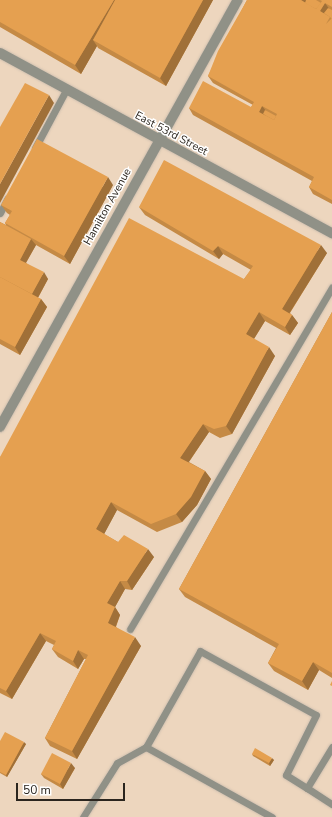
<!DOCTYPE html>
<style>
body{margin:0}
#map{position:relative;width:332px;height:817px;overflow:hidden;background:#f4e2d0;font-family:"Nunito Sans",sans-serif}
div>[style]{position:absolute}
.built>*{inset:0;background:#edd6be}
.roads{filter:drop-shadow(0 0 1px #d0c0b0) drop-shadow(0 0 1px #d0c0b0)}
.lane>*{height:7px;margin:-3.5px;padding:0 3.5px;transform-origin:3.5px;border-radius:3.5px;background:#909187}
.street>*{height:10px;margin:-5px;padding:0 5px;transform-origin:5px;border-radius:5px;background:#909187}
.wall>*{inset:0;background:#c58a45}
.shaded-wall>*{inset:0;background:#a07038}
.building>*{inset:0;background:#e5a050}
span{translate:-50% -50%;white-space:nowrap;text-align:center;line-height:1.15;-webkit-text-stroke:3px #fff;paint-order:stroke}
.street-label{font-size:11px;color:#2b251e}
.scale{position:absolute;left:16px;top:783px;width:109px;height:18px;box-sizing:border-box;border:2px solid #2b251e;border-top:0;padding-left:5px;font-size:12px;line-height:14px;white-space:nowrap;color:#2b251e;-webkit-text-stroke:3px #fff;paint-order:stroke}
</style>
<div id="map">
<div class="built">
<i style="clip-path:polygon(0 0,332px 0,332px 817px,0 817px)"></i>
</div>
<div class="roads">
<div class="lane">
<i style="left:35px;top:148px;width:66px;rotate:-61.9deg"></i>
<i style="left:0;top:213px;width:16px;rotate:-63deg"></i>
<i style="left:130px;top:629px;width:397px;rotate:-59.4deg"></i>
<i style="left:146px;top:747px;width:144px;rotate:29.1deg"></i>
<i style="left:332px;top:747px;width:48px;rotate:121.4deg"></i>
<i style="left:307px;top:788px;width:30px;rotate:33deg"></i>
<i style="left:83px;top:817px;width:64px;rotate:-57.8deg"></i>
<i style="left:117px;top:763px;width:33px;rotate:-29deg"></i>
<i style="left:146px;top:747px;width:110px;rotate:-60.6deg"></i>
<i style="left:200px;top:651px;width:132px;rotate:28.9deg"></i>
<i style="left:316px;top:715px;width:67px;rotate:116.6deg"></i>
<i style="left:286px;top:775px;width:25px;rotate:32deg"></i>
</div>
<div class="street">
<i style="left:0;top:53px;width:378px;rotate:28.5deg"></i>
<i style="left:0;top:427px;width:489px;rotate:-60.9deg"></i>
</div>
</div>
<div class="wall">
<i style="clip-path:polygon(0 0,213px 0,166px 86px,98px 48px,97px 46px,81px 74px,0 27px)"></i>
<i style="clip-path:polygon(247px 0,332px 0,332px 204px,313px 194px,309px 187px,312px 181px,193px 115px,189px 108px,251px 107px,253px 105px,213px 83px,208px 76px)"></i>
<i style="clip-path:polygon(113px 185px,70px 264px,36px 245px,26px 263px,48px 279px,38px 298px,41px 299px,47px 307px,20px 355px,0 344px,0 222px,6px 225px,5px 223px,10px 215px,7px 213px,1px 205px)"></i>
<i style="clip-path:polygon(139px 207px,327px 253px,290px 313px,292px 315px,298px 323px,290px 335px,265px 321px,254px 339px,275px 356px,232px 434px,220px 438px,209px 432px,189px 462px,205px 471px,211px 479px,197px 505px,182px 522px,157px 532px,117px 510px,104px 534px,118px 542px,154px 557px,132px 590px,125px 589px,115px 607px,120px 615px,116px 627px,141px 646px,77px 759px,50px 746px,45px 738px,86px 659px,84px 659px,78px 669px,58px 657px,52px 649px,54px 645px,46px 641px,12px 699px,0 693px,0 457px,244px 279px,251px 270px,223px 254px,219px 259px,145px 215px)"></i>
<i style="clip-path:polygon(332px 312px,332px 678px,319px 670px,308px 690px,274px 671px,268px 663px,276px 648px,185px 597px,179px 589px)"></i>
<i style="clip-path:polygon(0 741px,26px 744px,7px 777px,0 773px)"></i>
<i style="clip-path:polygon(252px 754px,274px 760px,270px 766px,253px 756px)"></i>
<i style="clip-path:polygon(75px 768px,63px 789px,44px 778px,41px 774px)"></i>
</div>
<div class="shaded-wall">
<i style="clip-path:polygon(114px 0,124px 0,93px 40px,97px 46px,81px 74px,75px 65px)"></i>
<i style="clip-path:polygon(203px 0,213px 0,166px 86px,160px 78px)"></i>
<i style="clip-path:polygon(301px 0,309px 0,306px 6px)"></i>
<i style="clip-path:polygon(325px 3px,330px 10px,322px 14px,320px 11px)"></i>
<i style="clip-path:polygon(49px 95px,54px 103px,0 203px,0 184px)"></i>
<i style="clip-path:polygon(262px 106px,267px 112px,264px 117px,259px 112px)"></i>
<i style="clip-path:polygon(108px 177px,113px 185px,70px 264px,64px 256px)"></i>
<i style="clip-path:polygon(31px 239px,36px 245px,24px 266px,20px 260px)"></i>
<i style="clip-path:polygon(321px 245px,327px 253px,287px 317px,282px 309px)"></i>
<i style="clip-path:polygon(218px 246px,223px 254px,219px 259px,213px 251px)"></i>
<i style="clip-path:polygon(44px 272px,48px 279px,36px 301px,31px 295px)"></i>
<i style="clip-path:polygon(41px 299px,47px 307px,20px 355px,15px 347px)"></i>
<i style="clip-path:polygon(259px 312px,265px 321px,252px 342px,246px 334px)"></i>
<i style="clip-path:polygon(292px 315px,298px 323px,290px 335px,285px 327px)"></i>
<i style="clip-path:polygon(269px 347px,275px 356px,232px 434px,226px 426px)"></i>
<i style="clip-path:polygon(203px 424px,209px 432px,186px 466px,180px 458px)"></i>
<i style="clip-path:polygon(205px 471px,211px 479px,197px 505px,182px 522px,176px 514px)"></i>
<i style="clip-path:polygon(111px 502px,117px 510px,102px 538px,96px 529px)"></i>
<i style="clip-path:polygon(148px 549px,154px 557px,132px 590px,127px 581px)"></i>
<i style="clip-path:polygon(120px 581px,125px 589px,115px 607px,120px 615px,114px 631px,108px 623px,107px 603px)"></i>
<i style="clip-path:polygon(40px 633px,46px 641px,12px 699px,6px 691px)"></i>
<i style="clip-path:polygon(135px 637px,141px 646px,77px 759px,72px 751px)"></i>
<i style="clip-path:polygon(78px 650px,84px 659px,78px 669px,73px 661px)"></i>
<i style="clip-path:polygon(313px 662px,319px 670px,308px 690px,302px 681px)"></i>
<i style="clip-path:polygon(24px 742px,26px 744px,7px 777px,6px 775px)"></i>
<i style="clip-path:polygon(272px 758px,274px 760px,270px 766px,269px 763px)"></i>
<i style="clip-path:polygon(71px 763px,75px 768px,63px 789px,60px 784px)"></i>
</div>
<div class="building">
<i style="clip-path:polygon(0 0,114px 0,75px 65px,0 22px)"></i>
<i style="clip-path:polygon(115px 0,203px 0,160px 78px,93px 40px)"></i>
<i style="clip-path:polygon(evenodd,247px 0,301px 0,316px 9px,322px 1px,320px 0,332px 0,332px 7px,325px 3px,320px 11px,330px 17px,326px 24px,332px 18px,332px 200px,309px 187px,314px 177px,189px 108px,203px 81px,251px 107px,254px 102px,208px 76px,218px 51px,247px 0,262px 106px,277px 114px,274px 120px,259px 112px,262px 106px)"></i>
<i style="clip-path:polygon(306px 0,316px 0,321px 3px,316px 9px,305px 3px)"></i>
<i style="clip-path:polygon(328px 8px,332px 10px,332px 19px,330px 17px,324px 13px)"></i>
<i style="clip-path:polygon(25px 83px,49px 95px,0 184px,0 127px)"></i>
<i style="clip-path:polygon(265px 110px,276px 116px,274px 120px,263px 114px)"></i>
<i style="clip-path:polygon(37px 139px,108px 177px,64px 256px,5px 223px,12px 211px,1px 205px)"></i>
<i style="clip-path:polygon(164px 160px,321px 245px,282px 309px,292px 315px,285px 327px,259px 312px,246px 334px,269px 347px,226px 426px,214px 429px,203px 424px,180px 458px,205px 471px,191px 497px,176px 514px,151px 524px,111px 502px,96px 529px,118px 542px,124px 535px,148px 549px,127px 581px,120px 581px,107px 603px,115px 607px,108px 623px,135px 637px,72px 751px,45px 738px,88px 655px,78px 650px,73px 661px,52px 649px,56px 641px,40px 633px,6px 691px,0 688px,0 457px,129px 218px,244px 279px,253px 266px,218px 246px,213px 251px,139px 207px)"></i>
<i style="clip-path:polygon(0 222px,31px 239px,20px 260px,44px 272px,32px 294px,0 277px)"></i>
<i style="clip-path:polygon(0 277px,41px 299px,15px 347px,0 339px)"></i>
<i style="clip-path:polygon(332px 312px,332px 673px,313px 662px,302px 681px,268px 663px,279px 644px,179px 589px)"></i>
<i style="clip-path:polygon(332px 681px,332px 686px,330px 685px)"></i>
<i style="clip-path:polygon(5px 732px,24px 742px,6px 775px,0 772px,0 741px)"></i>
<i style="clip-path:polygon(255px 748px,272px 758px,269px 763px,252px 754px)"></i>
<i style="clip-path:polygon(52px 753px,71px 763px,60px 784px,41px 774px)"></i>
</div>
<div class="street-label">
<span style="left:171px;top:134px;rotate:28deg">East 53rd Street</span>
<span style="left:108px;top:207px;rotate:-61deg">Hamilton Avenue</span>
</div>
<div class="scale">50 m</div>
</div>
